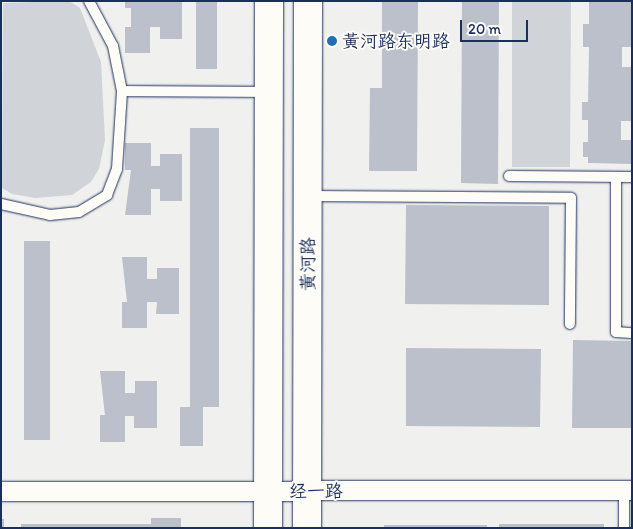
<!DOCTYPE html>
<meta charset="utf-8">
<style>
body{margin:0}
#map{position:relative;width:633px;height:529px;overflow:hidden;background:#f0f0ee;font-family:Itim,"LXGW WenKai TC",sans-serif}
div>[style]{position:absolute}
.green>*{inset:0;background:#d0d3d8}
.building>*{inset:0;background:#bbc0ca}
.roads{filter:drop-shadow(0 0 1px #1b2f5e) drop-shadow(0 0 1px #1b2f5e)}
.service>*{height:10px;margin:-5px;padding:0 5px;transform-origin:5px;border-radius:5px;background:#fdfcf7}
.minor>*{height:19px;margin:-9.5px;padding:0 9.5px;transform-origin:9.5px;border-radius:9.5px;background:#fdfcf7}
.secondary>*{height:28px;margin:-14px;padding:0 14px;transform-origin:14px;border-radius:14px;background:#fdfcf7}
.dots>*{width:14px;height:14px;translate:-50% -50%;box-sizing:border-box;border:2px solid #fdfcf7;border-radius:50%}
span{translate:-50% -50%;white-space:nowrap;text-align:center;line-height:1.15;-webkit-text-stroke:4px #fdfcf7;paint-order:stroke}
.poi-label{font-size:18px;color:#1b2f5e}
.left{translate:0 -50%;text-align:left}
.street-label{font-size:18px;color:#1b2f5e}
.frame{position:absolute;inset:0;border:2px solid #1b2f5e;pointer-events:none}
.scale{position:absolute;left:460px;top:20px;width:68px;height:22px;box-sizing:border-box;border:2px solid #1b2f5e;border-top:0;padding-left:6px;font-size:15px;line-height:18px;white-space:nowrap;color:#1b2f5e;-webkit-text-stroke:4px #fdfcf7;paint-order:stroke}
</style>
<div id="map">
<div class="green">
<i style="clip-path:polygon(69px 1px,80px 8px,101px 62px,105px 140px,99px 169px,91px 182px,72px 195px,35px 198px,12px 194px,2px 188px,3px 3px)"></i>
<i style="clip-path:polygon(512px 1px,571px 1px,570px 167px,512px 167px)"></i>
</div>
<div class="building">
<i style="clip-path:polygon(125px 1px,182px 1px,182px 39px,160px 39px,160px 27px,150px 27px,150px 53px,125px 53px,125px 27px,131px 27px,131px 8px,125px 8px)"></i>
<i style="clip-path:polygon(196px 1px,217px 1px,217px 69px,196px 69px)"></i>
<i style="clip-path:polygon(382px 1px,418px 1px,417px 171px,369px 171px,370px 88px,382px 88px)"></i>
<i style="clip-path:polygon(462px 1px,499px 1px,498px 184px,461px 183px)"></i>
<i style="clip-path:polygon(589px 1px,632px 1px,632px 47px,622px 47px,622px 67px,632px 67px,632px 121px,621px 121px,621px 140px,632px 140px,632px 164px,588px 163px,588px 157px,583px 157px,583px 142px,588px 142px,588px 120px,582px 120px,582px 102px,588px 102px,589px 47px,583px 47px,583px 24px,589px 24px)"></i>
<i style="clip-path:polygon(190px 128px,219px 128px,219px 407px,203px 407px,203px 446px,180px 446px,180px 407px,190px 407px)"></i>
<i style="clip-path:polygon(125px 143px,151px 143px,151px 166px,160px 166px,160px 154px,182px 154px,182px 201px,160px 201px,160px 189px,151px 189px,151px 215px,125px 215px,131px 170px,125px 170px)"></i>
<i style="clip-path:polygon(406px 205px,549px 206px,549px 305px,405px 304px)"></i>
<i style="clip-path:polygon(24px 241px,50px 241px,50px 440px,24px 440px)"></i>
<i style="clip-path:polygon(122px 257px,147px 257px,147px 279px,157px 279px,157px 268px,179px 268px,179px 314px,156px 314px,157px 302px,147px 302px,147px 328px,122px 328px,122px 302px,127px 302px)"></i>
<i style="clip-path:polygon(573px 340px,632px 341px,632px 428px,572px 428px)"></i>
<i style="clip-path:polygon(406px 348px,541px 349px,540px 427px,406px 426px)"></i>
<i style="clip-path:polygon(100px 371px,125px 371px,125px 393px,135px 393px,135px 381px,157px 381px,157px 428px,134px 428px,134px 416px,125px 416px,125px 442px,100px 442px,100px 415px,105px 415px)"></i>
<i style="clip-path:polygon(151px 518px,181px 518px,181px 528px,21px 528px,21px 524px,151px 524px)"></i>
<i style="clip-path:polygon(1px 519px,4px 519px,4px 528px,1px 528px)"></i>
<i style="clip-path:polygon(499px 524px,604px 524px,604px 528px,499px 528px)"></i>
<i style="clip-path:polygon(384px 525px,487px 525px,487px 528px,384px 528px)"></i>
</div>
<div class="roads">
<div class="service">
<i style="left:122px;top:91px;width:147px;rotate:0.4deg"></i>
<i style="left:509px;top:176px;width:123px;rotate:0.5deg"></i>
<i style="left:616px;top:177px;width:155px;rotate:90deg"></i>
<i style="left:616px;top:332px;width:16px;rotate:4deg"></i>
<i style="left:309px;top:196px;width:262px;rotate:0.4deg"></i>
<i style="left:571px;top:198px;width:126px;rotate:90.5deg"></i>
<i style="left:1px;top:204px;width:50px;rotate:12.7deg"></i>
<i style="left:50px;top:215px;width:29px;rotate:-6deg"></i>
<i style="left:79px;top:212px;width:33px;rotate:-31deg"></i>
<i style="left:107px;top:195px;width:28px;rotate:-69deg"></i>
<i style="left:117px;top:169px;width:78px;rotate:-86.3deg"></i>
<i style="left:122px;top:91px;width:46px;rotate:-101.3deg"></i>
<i style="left:113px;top:46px;width:51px;rotate:-118.1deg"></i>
<i style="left:624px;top:490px;width:38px;rotate:90deg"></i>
</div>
<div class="minor">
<i style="left:1px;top:491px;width:631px;rotate:-0.09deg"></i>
</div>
<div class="secondary">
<i style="left:268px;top:528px;width:527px;rotate:-89.89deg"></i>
<i style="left:307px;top:528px;width:527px;rotate:-89.89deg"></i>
</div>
</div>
<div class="dots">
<i style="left:332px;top:41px;background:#1f6fb2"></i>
</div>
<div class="poi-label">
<span class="left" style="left:342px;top:41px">黄河路东明路</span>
</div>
<div class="street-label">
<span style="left:308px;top:264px;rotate:-90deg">黄河路</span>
<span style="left:316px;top:491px">经一路</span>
</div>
<div class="frame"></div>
<div class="scale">20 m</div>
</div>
